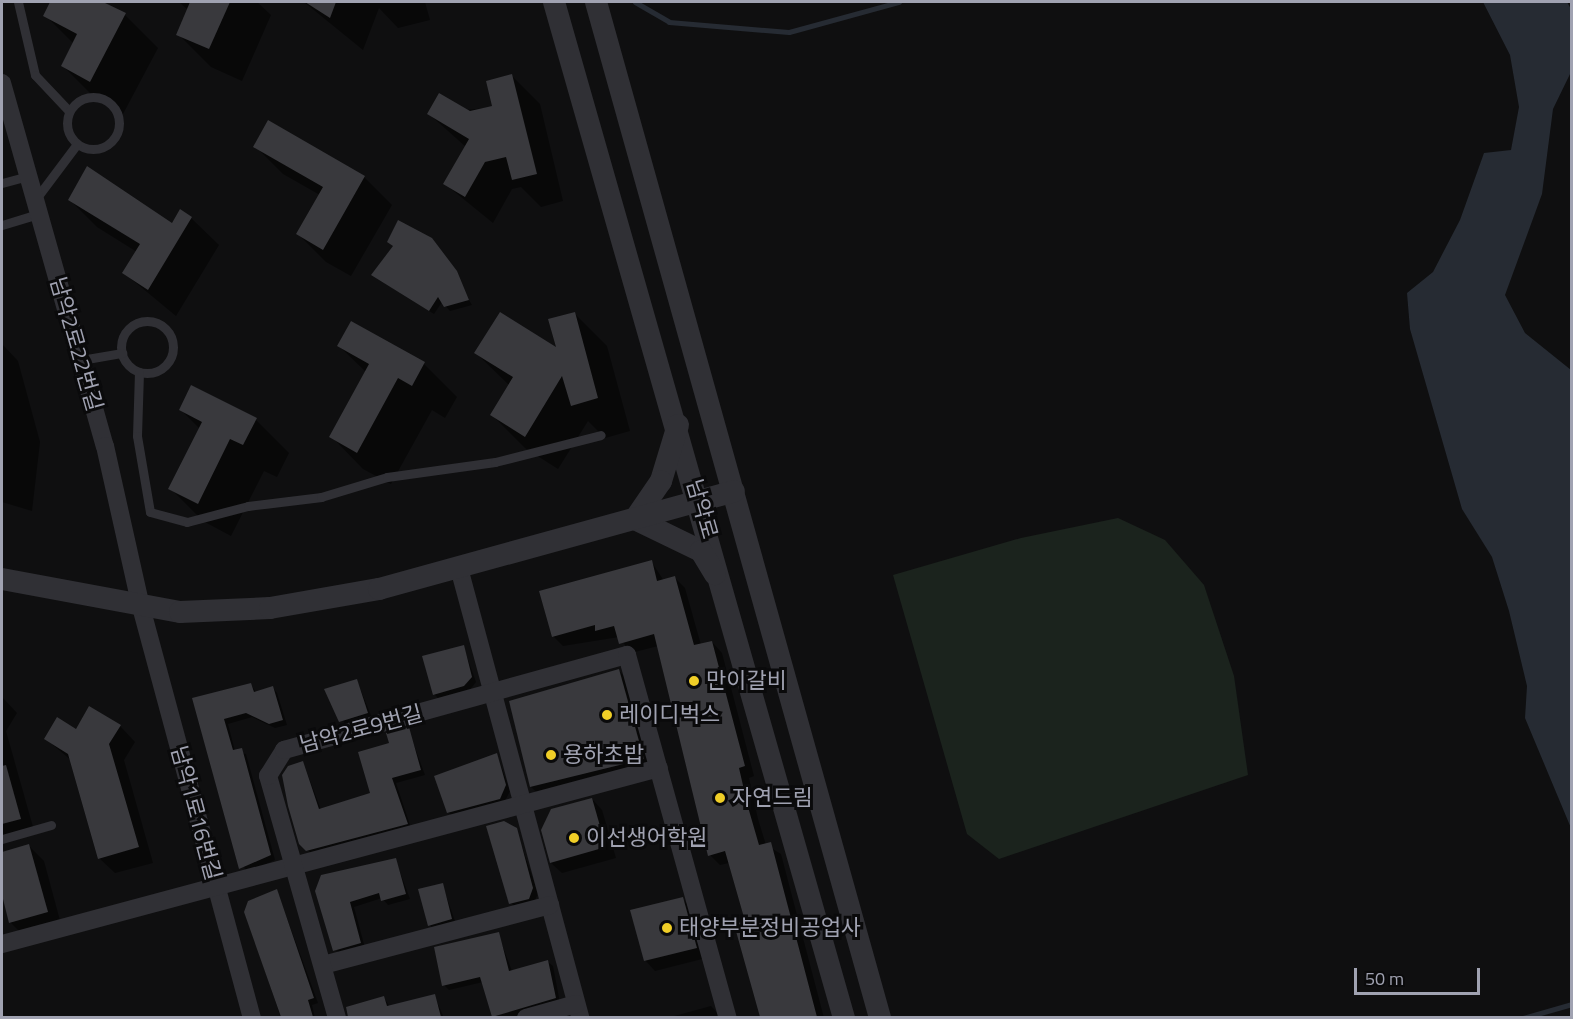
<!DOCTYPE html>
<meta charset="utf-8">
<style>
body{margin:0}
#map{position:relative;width:1573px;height:1019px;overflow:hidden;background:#0f0f10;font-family:"Titillium Web","Noto Sans KR",sans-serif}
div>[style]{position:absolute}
.green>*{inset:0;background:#1b231d}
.water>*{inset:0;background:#262b33}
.shadow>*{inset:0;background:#0007}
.stream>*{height:5px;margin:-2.5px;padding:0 2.5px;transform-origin:2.5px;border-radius:2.5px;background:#262b33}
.building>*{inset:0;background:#39393d}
.service>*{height:9px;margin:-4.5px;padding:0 4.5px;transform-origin:4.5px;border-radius:4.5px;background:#303035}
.service>.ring{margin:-4.5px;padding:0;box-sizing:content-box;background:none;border:9px solid #303035;border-radius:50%}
.minor>*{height:18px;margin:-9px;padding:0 9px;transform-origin:9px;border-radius:9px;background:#303035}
.tertiary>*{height:22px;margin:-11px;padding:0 11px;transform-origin:11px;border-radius:11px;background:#303035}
.dots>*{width:16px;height:16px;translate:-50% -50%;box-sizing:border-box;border:3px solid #0a0a0b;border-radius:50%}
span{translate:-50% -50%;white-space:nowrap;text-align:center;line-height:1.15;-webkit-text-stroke:6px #0a0a0b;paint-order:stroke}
.street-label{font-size:22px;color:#a0a2b1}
.poi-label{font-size:22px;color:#a0a2b1}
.left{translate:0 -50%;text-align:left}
.frame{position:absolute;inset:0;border:3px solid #a0a2b1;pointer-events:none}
.scale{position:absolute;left:1354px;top:968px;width:126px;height:27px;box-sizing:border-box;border:3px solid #a0a2b1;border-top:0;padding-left:8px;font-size:18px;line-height:21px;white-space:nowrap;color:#a0a2b1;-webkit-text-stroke:4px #0a0a0b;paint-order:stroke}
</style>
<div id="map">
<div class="green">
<i style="clip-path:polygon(1118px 518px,1165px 540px,1204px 585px,1234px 676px,1248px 775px,999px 859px,967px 834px,893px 575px,1021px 538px)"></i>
</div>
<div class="water">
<i style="clip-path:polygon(1483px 2px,1567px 2px,1571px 9px,1571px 72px,1553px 109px,1542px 194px,1505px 295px,1525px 333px,1571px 370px,1571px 828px,1525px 718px,1527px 686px,1509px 611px,1492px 557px,1462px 509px,1410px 329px,1407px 293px,1433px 272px,1460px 220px,1484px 153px,1511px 150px,1519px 107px,1510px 55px)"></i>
</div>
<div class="shadow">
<i style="clip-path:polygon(52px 2px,100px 2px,125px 15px,158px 48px,123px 114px,96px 99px,63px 66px,74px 44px,45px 15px)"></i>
<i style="clip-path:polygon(179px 2px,257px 2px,271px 15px,242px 81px,211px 67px,178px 34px,188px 10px)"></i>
<i style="clip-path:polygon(304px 2px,425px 2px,430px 20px,398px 28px,379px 8px,363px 50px)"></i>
<i style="clip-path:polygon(512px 76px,540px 104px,563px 201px,541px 207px,521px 187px,512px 189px,493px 223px,445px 184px,466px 147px,429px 114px,494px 107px)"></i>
<i style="clip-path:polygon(268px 123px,364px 177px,392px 205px,351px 276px,326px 262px,298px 234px,320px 195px,283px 174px,255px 146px)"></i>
<i style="clip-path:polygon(70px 200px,173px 225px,191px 218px,219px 245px,176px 316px,124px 273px,137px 252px,97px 227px)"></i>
<i style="clip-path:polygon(436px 245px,472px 305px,450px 311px,442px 302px,434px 314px,378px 279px)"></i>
<i style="clip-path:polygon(574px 313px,607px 346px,630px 431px,605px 438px,588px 421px,558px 469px,525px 448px,492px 415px,510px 386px,476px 353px,558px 350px)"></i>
<i style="clip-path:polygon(2px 344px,18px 361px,40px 442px,32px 511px,2px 502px)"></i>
<i style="clip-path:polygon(339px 346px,424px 364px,457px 397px,445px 418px,432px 410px,391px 484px,363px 469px,331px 436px,366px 372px)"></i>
<i style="clip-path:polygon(181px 410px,256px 420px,289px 453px,277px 477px,264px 471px,231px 536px,203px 521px,170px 488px,200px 429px)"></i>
<i style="clip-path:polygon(651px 561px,664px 581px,675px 578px,685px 588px,701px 645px,712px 642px,722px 653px,754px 776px,749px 778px,758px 819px,766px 845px,781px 854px,824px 1018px,761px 1018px,736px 925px,747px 922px,729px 863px,720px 865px,710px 855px,658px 646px,631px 653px,619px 637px,563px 646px,553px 636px)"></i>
<i style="clip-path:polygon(463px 646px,476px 682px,469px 691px,439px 699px,434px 694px)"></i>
<i style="clip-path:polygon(619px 671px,629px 681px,654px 769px,542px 797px,531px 787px)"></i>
<i style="clip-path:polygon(357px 681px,372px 718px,346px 726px,326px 690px)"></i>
<i style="clip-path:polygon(251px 685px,256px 692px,273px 688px,277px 693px,287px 725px,275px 728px,252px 717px,228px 724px,235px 751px,246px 754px,275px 860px,246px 873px,194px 699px)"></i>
<i style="clip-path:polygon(2px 697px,17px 713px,6px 731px,35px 834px,2px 844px)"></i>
<i style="clip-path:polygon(120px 726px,135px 742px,124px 760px,153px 863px,115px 873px,99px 858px,72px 761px,46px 739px)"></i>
<i style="clip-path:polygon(408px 729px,425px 775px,396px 783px,411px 828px,313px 855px,300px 843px,303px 762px,321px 810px,371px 794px)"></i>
<i style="clip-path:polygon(497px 755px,510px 791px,504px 803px,453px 817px,448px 812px)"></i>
<i style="clip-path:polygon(592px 799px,602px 810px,616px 858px,562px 873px,551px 863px,543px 830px)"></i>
<i style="clip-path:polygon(516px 830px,538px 893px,534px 903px,516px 908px,511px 903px)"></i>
<i style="clip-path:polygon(29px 846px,44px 861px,62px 928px,26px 938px,10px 922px,2px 890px,2px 853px)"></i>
<i style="clip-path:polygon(395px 859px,410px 899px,388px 905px,382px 898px,354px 907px,365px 948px,339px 955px,316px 891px)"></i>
<i style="clip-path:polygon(442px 884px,456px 924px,434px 930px,430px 925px)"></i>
<i style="clip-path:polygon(277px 891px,318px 1003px,312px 1005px,315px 1018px,281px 1018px,245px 912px)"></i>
<i style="clip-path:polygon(682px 899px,693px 909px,706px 958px,655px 971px,645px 960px)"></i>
<i style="clip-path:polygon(498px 934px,512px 971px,548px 962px,553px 966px,560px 1003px,515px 1018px,493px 1018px,483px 982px,449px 990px,444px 985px)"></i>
<i style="clip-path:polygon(434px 995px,444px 1018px,350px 1018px,347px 1008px,384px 998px,390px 1007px)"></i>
<i style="clip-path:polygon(711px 1006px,722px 1018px,667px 1018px)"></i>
</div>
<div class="stream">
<i style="left:635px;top:2px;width:39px;rotate:30deg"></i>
<i style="left:669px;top:22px;width:120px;rotate:4.8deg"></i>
<i style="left:789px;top:32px;width:114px;rotate:-15.3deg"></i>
<i style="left:1523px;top:1018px;width:51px;rotate:-15.9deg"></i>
</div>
<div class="building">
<i style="clip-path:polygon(50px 2px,103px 2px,126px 13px,90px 82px,61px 66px,77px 34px,43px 16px)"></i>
<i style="clip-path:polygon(190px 2px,230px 2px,209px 49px,176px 35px)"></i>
<i style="clip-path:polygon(305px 2px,336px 2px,330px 18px)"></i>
<i style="clip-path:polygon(512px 74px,537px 174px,512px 180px,506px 157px,485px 162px,465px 197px,443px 184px,469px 139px,427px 114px,439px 93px,470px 111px,492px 106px,486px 81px)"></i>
<i style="clip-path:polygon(268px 120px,365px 176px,323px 250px,296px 234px,323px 187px,253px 147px)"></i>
<i style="clip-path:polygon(87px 166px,172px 223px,180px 209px,192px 217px,148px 290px,122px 273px,140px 244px,68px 200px)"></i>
<i style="clip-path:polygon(398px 220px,432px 238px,457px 271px,469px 300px,444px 307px,438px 297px,429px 311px,371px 275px,393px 246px,387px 242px)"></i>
<i style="clip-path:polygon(500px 312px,556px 347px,548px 319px,575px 312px,598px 398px,571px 406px,562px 376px,525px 437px,490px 415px,513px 377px,474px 353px)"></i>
<i style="clip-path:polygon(351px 321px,425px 362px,412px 386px,398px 378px,357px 453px,329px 437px,369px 364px,337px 346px)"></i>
<i style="clip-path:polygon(191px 385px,257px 418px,243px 445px,230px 439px,198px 504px,168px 489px,202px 422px,179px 410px)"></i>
<i style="clip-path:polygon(652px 560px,657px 581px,675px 576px,694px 645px,712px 641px,745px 766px,739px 768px,748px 807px,759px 845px,771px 842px,817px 1017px,760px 1017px,734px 924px,745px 921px,725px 851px,708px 856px,654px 634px,619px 644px,614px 626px,595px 631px,595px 625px,552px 637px,539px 591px)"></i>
<i style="clip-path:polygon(464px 645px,472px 677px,464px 686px,433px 695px,422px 656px)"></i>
<i style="clip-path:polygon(619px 669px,644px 759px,530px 787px,509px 701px)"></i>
<i style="clip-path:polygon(357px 679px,368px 713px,339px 722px,324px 689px)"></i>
<i style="clip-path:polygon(251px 683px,254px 692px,273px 686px,283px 720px,269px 724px,246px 713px,224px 719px,233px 750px,242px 748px,271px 855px,239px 869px,192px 698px)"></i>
<i style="clip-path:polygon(89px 706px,121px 725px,109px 744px,139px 847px,98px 859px,68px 754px,44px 739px,57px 717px,76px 729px)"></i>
<i style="clip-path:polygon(409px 727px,421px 770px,392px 778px,408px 824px,306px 851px,299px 844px,288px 806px,282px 775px,288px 766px,303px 761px,319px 809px,370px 793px,358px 752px,389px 743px,386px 733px)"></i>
<i style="clip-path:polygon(497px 753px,506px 785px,500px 799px,447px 813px,434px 776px)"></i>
<i style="clip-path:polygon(6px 765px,21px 819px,2px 824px,2px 766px)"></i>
<i style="clip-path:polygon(592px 798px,606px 847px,550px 863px,541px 830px,551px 809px)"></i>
<i style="clip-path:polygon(504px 821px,517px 828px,533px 888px,529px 899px,509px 904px,486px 826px)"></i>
<i style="clip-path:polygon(29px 844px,48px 912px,9px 923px,2px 895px,2px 852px)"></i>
<i style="clip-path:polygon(396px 858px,406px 894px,381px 901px,379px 893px,350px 902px,361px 943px,333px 951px,315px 891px,321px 875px)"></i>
<i style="clip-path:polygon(443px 883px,452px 919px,428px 926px,418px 889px)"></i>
<i style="clip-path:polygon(277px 889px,314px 998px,308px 1000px,313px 1017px,281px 1017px,244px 912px,248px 901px)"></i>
<i style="clip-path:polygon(683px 897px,697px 948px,644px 961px,630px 910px)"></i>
<i style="clip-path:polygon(499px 932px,509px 971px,548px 960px,556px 998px,492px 1017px,480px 977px,442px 986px,434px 947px)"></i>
<i style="clip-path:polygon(435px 994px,441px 1017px,348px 1017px,346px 1007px,384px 996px,387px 1006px)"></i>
</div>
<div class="service">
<i style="left:18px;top:2px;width:75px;rotate:76.9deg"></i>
<i style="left:35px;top:75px;width:50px;rotate:46.6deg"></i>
<i class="ring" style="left:67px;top:97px;width:43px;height:43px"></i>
<i style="left:2px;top:183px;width:27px;rotate:-15deg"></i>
<i style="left:35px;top:200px;width:70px;rotate:-53.1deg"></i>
<i style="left:2px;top:225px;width:39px;rotate:-17deg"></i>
<i class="ring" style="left:121px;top:321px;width:43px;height:43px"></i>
<i style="left:81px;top:360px;width:42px;rotate:-9.7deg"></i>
<i style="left:139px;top:372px;width:64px;rotate:91.8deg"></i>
<i style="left:137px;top:436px;width:77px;rotate:80.3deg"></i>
<i style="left:150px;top:512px;width:38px;rotate:15deg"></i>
<i style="left:187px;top:522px;width:63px;rotate:-14.7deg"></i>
<i style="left:248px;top:506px;width:74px;rotate:-7deg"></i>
<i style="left:321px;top:497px;width:69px;rotate:-16.9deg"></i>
<i style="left:387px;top:477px;width:109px;rotate:-7.9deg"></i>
<i style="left:495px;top:462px;width:109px;rotate:-14.3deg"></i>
<i style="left:2px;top:839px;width:51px;rotate:-15.9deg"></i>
</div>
<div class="minor">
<i style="left:2px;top:83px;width:377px;rotate:74.2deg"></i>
<i style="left:105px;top:446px;width:165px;rotate:77.4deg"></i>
<i style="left:141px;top:607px;width:426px;rotate:74.9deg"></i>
<i style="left:459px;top:568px;width:466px;rotate:74.9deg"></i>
<i style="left:2px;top:944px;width:680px;rotate:-15deg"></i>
<i style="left:323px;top:965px;width:235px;rotate:-14.8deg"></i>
<i style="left:337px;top:1018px;width:252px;rotate:-105.9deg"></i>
<i style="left:268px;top:776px;width:31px;rotate:-58deg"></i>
<i style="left:284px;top:750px;width:356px;rotate:-15.5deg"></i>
<i style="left:627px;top:655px;width:377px;rotate:74.5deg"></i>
<i style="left:526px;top:1018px;width:52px;rotate:-15.6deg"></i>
</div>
<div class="tertiary">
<i style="left:554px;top:2px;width:1057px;rotate:74.07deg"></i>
<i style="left:596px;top:2px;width:1055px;rotate:74.38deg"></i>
<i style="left:678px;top:425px;width:59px;rotate:106.9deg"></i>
<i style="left:661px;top:481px;width:46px;rotate:124.4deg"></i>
<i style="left:635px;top:519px;width:73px;rotate:25.9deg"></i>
<i style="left:701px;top:551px;width:27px;rotate:59deg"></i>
<i style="left:2px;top:579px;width:181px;rotate:10.5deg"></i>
<i style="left:180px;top:612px;width:90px;rotate:-2.5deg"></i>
<i style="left:270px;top:608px;width:111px;rotate:-9.9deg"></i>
<i style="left:379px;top:589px;width:368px;rotate:-15.4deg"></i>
</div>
<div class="dots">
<i style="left:694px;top:681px;background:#f0ce27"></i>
<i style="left:607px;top:715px;background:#f0ce27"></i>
<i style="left:551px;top:755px;background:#f0ce27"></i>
<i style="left:720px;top:798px;background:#f0ce27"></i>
<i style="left:574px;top:838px;background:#f0ce27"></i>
<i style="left:667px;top:928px;background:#f0ce27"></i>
</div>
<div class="street-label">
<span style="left:76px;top:344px;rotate:74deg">남악2로22번길</span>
<span style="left:702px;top:509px;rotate:74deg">남악로</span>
<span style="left:361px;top:729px;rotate:-15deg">남악2로9번길</span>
<span style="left:196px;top:813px;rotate:75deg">남악1로16번길</span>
</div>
<div class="poi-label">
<span class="left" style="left:706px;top:681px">만이갈비</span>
<span class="left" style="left:619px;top:715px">레이디벅스</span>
<span class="left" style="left:563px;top:755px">용하초밥</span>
<span class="left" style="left:732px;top:798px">자연드림</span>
<span class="left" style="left:586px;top:838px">이선생어학원</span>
<span class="left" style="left:679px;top:928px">태양부분정비공업사</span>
</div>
<div class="frame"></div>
<div class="scale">50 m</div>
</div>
